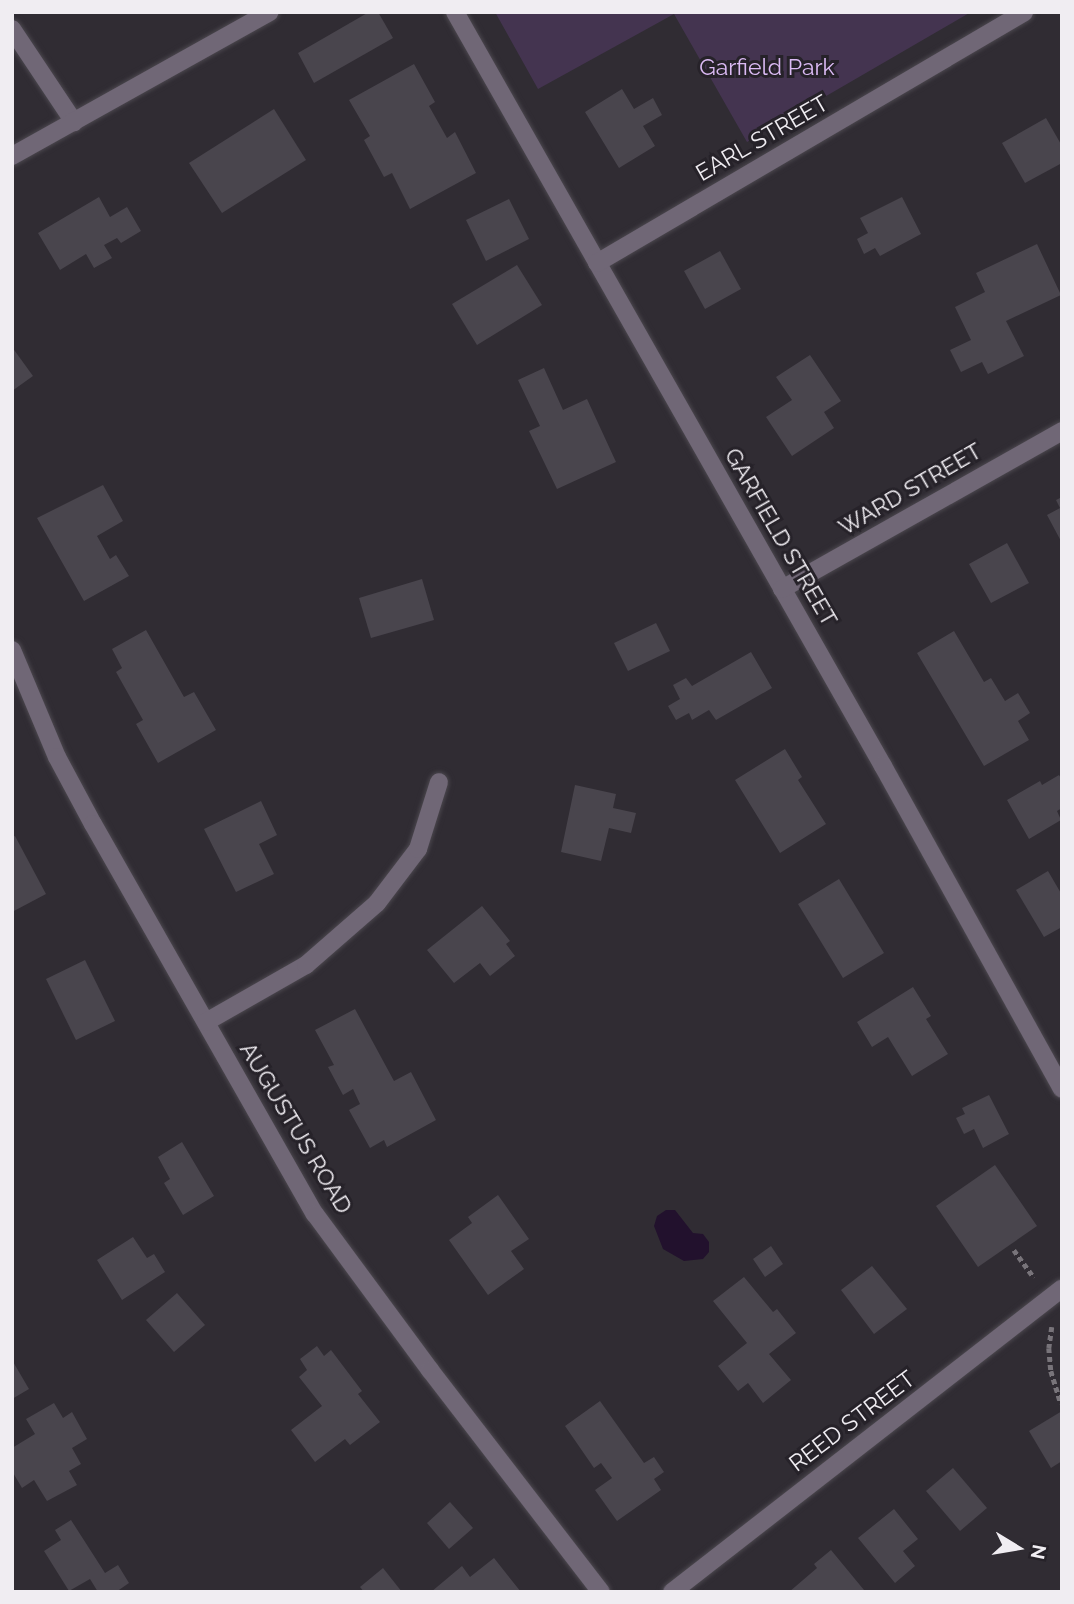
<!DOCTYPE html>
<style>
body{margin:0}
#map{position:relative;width:1074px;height:1604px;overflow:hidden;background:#302c33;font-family:Raleway,sans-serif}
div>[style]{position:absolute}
.green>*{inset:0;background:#443450}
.water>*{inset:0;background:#22112d}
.building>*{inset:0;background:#49454d}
.path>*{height:4.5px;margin-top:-2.25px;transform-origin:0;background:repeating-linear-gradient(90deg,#78747a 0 5px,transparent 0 8.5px)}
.roads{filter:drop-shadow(0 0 2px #4b474e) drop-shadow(0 0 2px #4b474e)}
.minor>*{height:18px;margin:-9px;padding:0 9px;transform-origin:9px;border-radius:9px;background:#706776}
span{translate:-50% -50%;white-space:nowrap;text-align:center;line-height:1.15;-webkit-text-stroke:6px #262229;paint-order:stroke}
.park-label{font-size:23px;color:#dbbaf4}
.street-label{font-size:23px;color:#f0edf2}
.frame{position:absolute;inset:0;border:14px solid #f0edf2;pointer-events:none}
.north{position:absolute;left:983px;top:1513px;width:70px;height:70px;-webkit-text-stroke:5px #262229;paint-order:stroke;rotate:101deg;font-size:19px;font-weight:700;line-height:28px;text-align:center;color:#f0edf2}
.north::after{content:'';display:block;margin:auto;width:24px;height:32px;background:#f0edf2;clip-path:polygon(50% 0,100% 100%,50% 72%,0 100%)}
</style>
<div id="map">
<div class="green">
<i style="clip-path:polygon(495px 12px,971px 12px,747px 142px,674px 14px,538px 89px)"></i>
</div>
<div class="water">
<i style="clip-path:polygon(666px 1210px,675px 1210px,693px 1233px,703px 1234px,709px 1242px,709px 1252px,703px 1259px,684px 1261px,663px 1249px,654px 1226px,657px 1216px)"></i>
</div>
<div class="building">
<i style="clip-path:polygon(369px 12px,378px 12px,393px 38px,314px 83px,298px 53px)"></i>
<i style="clip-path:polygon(414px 64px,435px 102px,429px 106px,447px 138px,455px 132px,476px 173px,410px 209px,392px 173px,384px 177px,364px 140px,370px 136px,349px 100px)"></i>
<i style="clip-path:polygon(622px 89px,634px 109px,653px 98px,662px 115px,643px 126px,655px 146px,619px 168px,585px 112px)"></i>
<i style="clip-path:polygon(274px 109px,306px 160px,222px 213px,189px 163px)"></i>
<i style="clip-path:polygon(1046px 118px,1062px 146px,1062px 163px,1025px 183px,1002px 143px)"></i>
<i style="clip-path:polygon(99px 197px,110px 217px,127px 207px,141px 231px,121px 243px,117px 238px,104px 245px,112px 258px,94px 268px,86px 254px,60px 270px,38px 233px)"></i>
<i style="clip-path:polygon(902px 197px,921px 234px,880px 256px,875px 248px,864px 254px,857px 239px,868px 233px,860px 218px)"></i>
<i style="clip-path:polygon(509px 199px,529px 239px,486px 261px,466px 220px)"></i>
<i style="clip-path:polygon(1037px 244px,1061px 295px,1006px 321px,1024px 356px,988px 374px,982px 362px,961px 372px,950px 350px,971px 340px,955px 307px,985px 292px,976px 273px)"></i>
<i style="clip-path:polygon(720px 251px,741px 289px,705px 309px,684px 271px)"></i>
<i style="clip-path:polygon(517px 265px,542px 305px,477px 345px,452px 304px)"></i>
<i style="clip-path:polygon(12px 347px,33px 376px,12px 391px)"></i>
<i style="clip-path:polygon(810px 355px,841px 401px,824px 412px,834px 428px,792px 456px,766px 417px,792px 400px,776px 377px)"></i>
<i style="clip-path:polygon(544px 368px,563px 410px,587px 399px,616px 462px,557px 489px,529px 431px,540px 426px,518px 380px)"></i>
<i style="clip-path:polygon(103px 485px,123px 521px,97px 536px,110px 559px,116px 555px,129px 576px,84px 601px,37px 518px)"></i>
<i style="clip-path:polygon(1062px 497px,1062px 543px,1047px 515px,1060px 508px,1056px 500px)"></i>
<i style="clip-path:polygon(1007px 543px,1029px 583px,991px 603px,969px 564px)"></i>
<i style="clip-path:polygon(422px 579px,434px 620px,371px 638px,359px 598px)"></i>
<i style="clip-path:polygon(656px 623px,670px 651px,628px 671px,614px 643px)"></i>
<i style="clip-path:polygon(146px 630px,184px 697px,194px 692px,216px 730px,158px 763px,136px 724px,143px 720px,116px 672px,122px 668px,112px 649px)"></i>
<i style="clip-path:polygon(954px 631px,984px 682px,991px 678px,1005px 701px,1018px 693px,1030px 713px,1018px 721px,1029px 740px,984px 766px,917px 653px)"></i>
<i style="clip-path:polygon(751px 652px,772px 688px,716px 720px,709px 710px,692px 720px,689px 713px,676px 720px,668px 706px,680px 699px,673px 685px,686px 678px,692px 686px)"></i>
<i style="clip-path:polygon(785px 749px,802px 777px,798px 780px,826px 824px,780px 853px,735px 780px)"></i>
<i style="clip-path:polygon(1059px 775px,1062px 780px,1062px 808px,1057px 811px,1061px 820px,1029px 839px,1007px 800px,1040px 781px,1042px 785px)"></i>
<i style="clip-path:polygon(575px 785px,616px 794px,613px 808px,636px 813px,631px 833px,609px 828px,601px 861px,561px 852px)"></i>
<i style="clip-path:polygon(261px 801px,277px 835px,259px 844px,274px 874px,236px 892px,204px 829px)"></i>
<i style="clip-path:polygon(15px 836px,46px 894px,12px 912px,12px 837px)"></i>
<i style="clip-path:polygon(1048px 871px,1062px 895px,1062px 927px,1044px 937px,1016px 890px)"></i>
<i style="clip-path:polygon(839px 879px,884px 953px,843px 978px,798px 904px)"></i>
<i style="clip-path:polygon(482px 906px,510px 941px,506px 944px,515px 956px,490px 976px,480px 963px,454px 983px,427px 950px)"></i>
<i style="clip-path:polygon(85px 960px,115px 1021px,76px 1040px,46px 979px)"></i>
<i style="clip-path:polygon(913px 987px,931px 1016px,926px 1019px,948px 1054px,912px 1076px,888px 1037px,872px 1047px,857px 1022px)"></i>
<i style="clip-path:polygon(355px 1009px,394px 1081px,411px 1072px,436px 1120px,387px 1147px,384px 1140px,370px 1148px,349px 1110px,360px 1104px,353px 1089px,343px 1095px,328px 1067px,334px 1065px,315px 1030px)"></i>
<i style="clip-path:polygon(989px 1095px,1009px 1134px,983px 1148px,974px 1129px,964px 1134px,956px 1118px,965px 1114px,962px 1108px)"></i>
<i style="clip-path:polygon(182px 1142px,214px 1196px,183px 1215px,164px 1183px,170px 1179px,158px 1157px)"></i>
<i style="clip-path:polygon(995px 1165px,1037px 1226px,978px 1267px,936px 1206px)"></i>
<i style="clip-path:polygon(498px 1195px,529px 1239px,511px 1251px,524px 1269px,488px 1295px,449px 1240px,472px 1223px,468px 1217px)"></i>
<i style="clip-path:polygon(133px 1237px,147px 1258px,154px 1254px,165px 1272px,122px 1300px,97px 1260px)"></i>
<i style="clip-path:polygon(771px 1246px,783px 1264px,765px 1277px,753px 1259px)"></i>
<i style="clip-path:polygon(872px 1266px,907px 1309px,874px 1334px,841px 1290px)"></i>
<i style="clip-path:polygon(744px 1277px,773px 1312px,777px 1309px,796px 1333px,769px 1354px,791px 1380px,763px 1403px,748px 1383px,738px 1391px,718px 1366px,747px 1343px,713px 1301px)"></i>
<i style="clip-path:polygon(177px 1293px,205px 1325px,174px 1352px,146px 1320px)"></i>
<i style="clip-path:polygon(317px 1346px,324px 1356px,331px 1350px,362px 1391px,358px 1394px,380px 1422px,350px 1445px,345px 1439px,315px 1462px,291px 1430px,322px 1406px,299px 1377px,307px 1370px,300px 1359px)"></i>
<i style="clip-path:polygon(12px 1360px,29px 1389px,12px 1399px)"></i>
<i style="clip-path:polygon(600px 1401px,644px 1463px,654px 1457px,664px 1472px,654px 1479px,661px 1490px,617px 1521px,595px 1490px,612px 1478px,601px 1463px,594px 1468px,565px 1426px)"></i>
<i style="clip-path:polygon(54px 1403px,63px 1418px,72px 1412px,87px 1439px,72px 1448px,81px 1464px,69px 1471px,77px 1485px,47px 1501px,34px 1480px,22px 1488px,12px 1471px,12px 1448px,35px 1434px,26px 1419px)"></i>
<i style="clip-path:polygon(1062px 1411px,1062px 1461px,1051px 1468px,1029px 1431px)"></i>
<i style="clip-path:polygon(953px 1468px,987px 1508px,960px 1531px,926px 1491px)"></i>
<i style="clip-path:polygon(450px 1502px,473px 1528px,449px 1549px,427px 1523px)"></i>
<i style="clip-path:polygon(894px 1509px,918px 1539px,903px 1551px,915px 1566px,895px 1583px,858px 1538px)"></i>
<i style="clip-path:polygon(71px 1520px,105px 1573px,118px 1565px,129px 1583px,116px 1592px,98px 1592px,90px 1579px,69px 1591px,44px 1551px,61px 1540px,55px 1530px)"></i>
<i style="clip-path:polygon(831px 1550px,864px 1590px,789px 1592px,817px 1568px,814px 1564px)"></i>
<i style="clip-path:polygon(494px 1558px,521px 1592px,431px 1592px,462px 1566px,470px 1577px)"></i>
<i style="clip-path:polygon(383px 1568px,402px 1592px,364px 1592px,360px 1587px)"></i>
</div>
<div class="path">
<i style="left:1014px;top:1250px;width:34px;rotate:54deg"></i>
<i style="left:1052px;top:1327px;width:21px;rotate:98deg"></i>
<i style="left:1049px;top:1348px;width:23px;rotate:85deg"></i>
<i style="left:1051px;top:1371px;width:34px;rotate:73deg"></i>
</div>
<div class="roads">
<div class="minor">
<i style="left:455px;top:12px;width:867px;rotate:60.42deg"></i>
<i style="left:883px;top:766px;width:369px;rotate:61deg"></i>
<i style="left:12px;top:29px;width:112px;rotate:56.3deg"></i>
<i style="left:12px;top:156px;width:295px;rotate:-29.2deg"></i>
<i style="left:597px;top:263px;width:495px;rotate:-30.4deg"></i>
<i style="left:782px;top:589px;width:322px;rotate:-29.4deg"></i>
<i style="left:12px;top:650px;width:116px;rotate:67.2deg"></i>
<i style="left:57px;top:757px;width:76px;rotate:61.8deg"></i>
<i style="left:93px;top:824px;width:449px;rotate:60.4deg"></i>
<i style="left:315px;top:1214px;width:194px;rotate:53.6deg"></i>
<i style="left:430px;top:1370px;width:280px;rotate:52.4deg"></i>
<i style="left:206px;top:1022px;width:115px;rotate:-29.7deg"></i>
<i style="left:306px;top:965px;width:94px;rotate:-41.1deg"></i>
<i style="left:377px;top:903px;width:68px;rotate:-52.8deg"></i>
<i style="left:418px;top:849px;width:70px;rotate:-72.6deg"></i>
<i style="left:672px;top:1592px;width:494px;rotate:-37.9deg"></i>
</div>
</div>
<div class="park-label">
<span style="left:767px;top:67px">Garfield Park</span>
</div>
<div class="street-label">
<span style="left:762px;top:138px;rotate:-30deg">EARL STREET</span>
<span style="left:910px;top:489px;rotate:-30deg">WARD STREET</span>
<span style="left:781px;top:537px;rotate:60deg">GARFIELD STREET</span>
<span style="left:296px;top:1128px;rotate:59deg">AUGUSTUS ROAD</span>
<span style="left:852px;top:1421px;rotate:-37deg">REED STREET</span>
</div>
<div class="frame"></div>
<div class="north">N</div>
</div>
